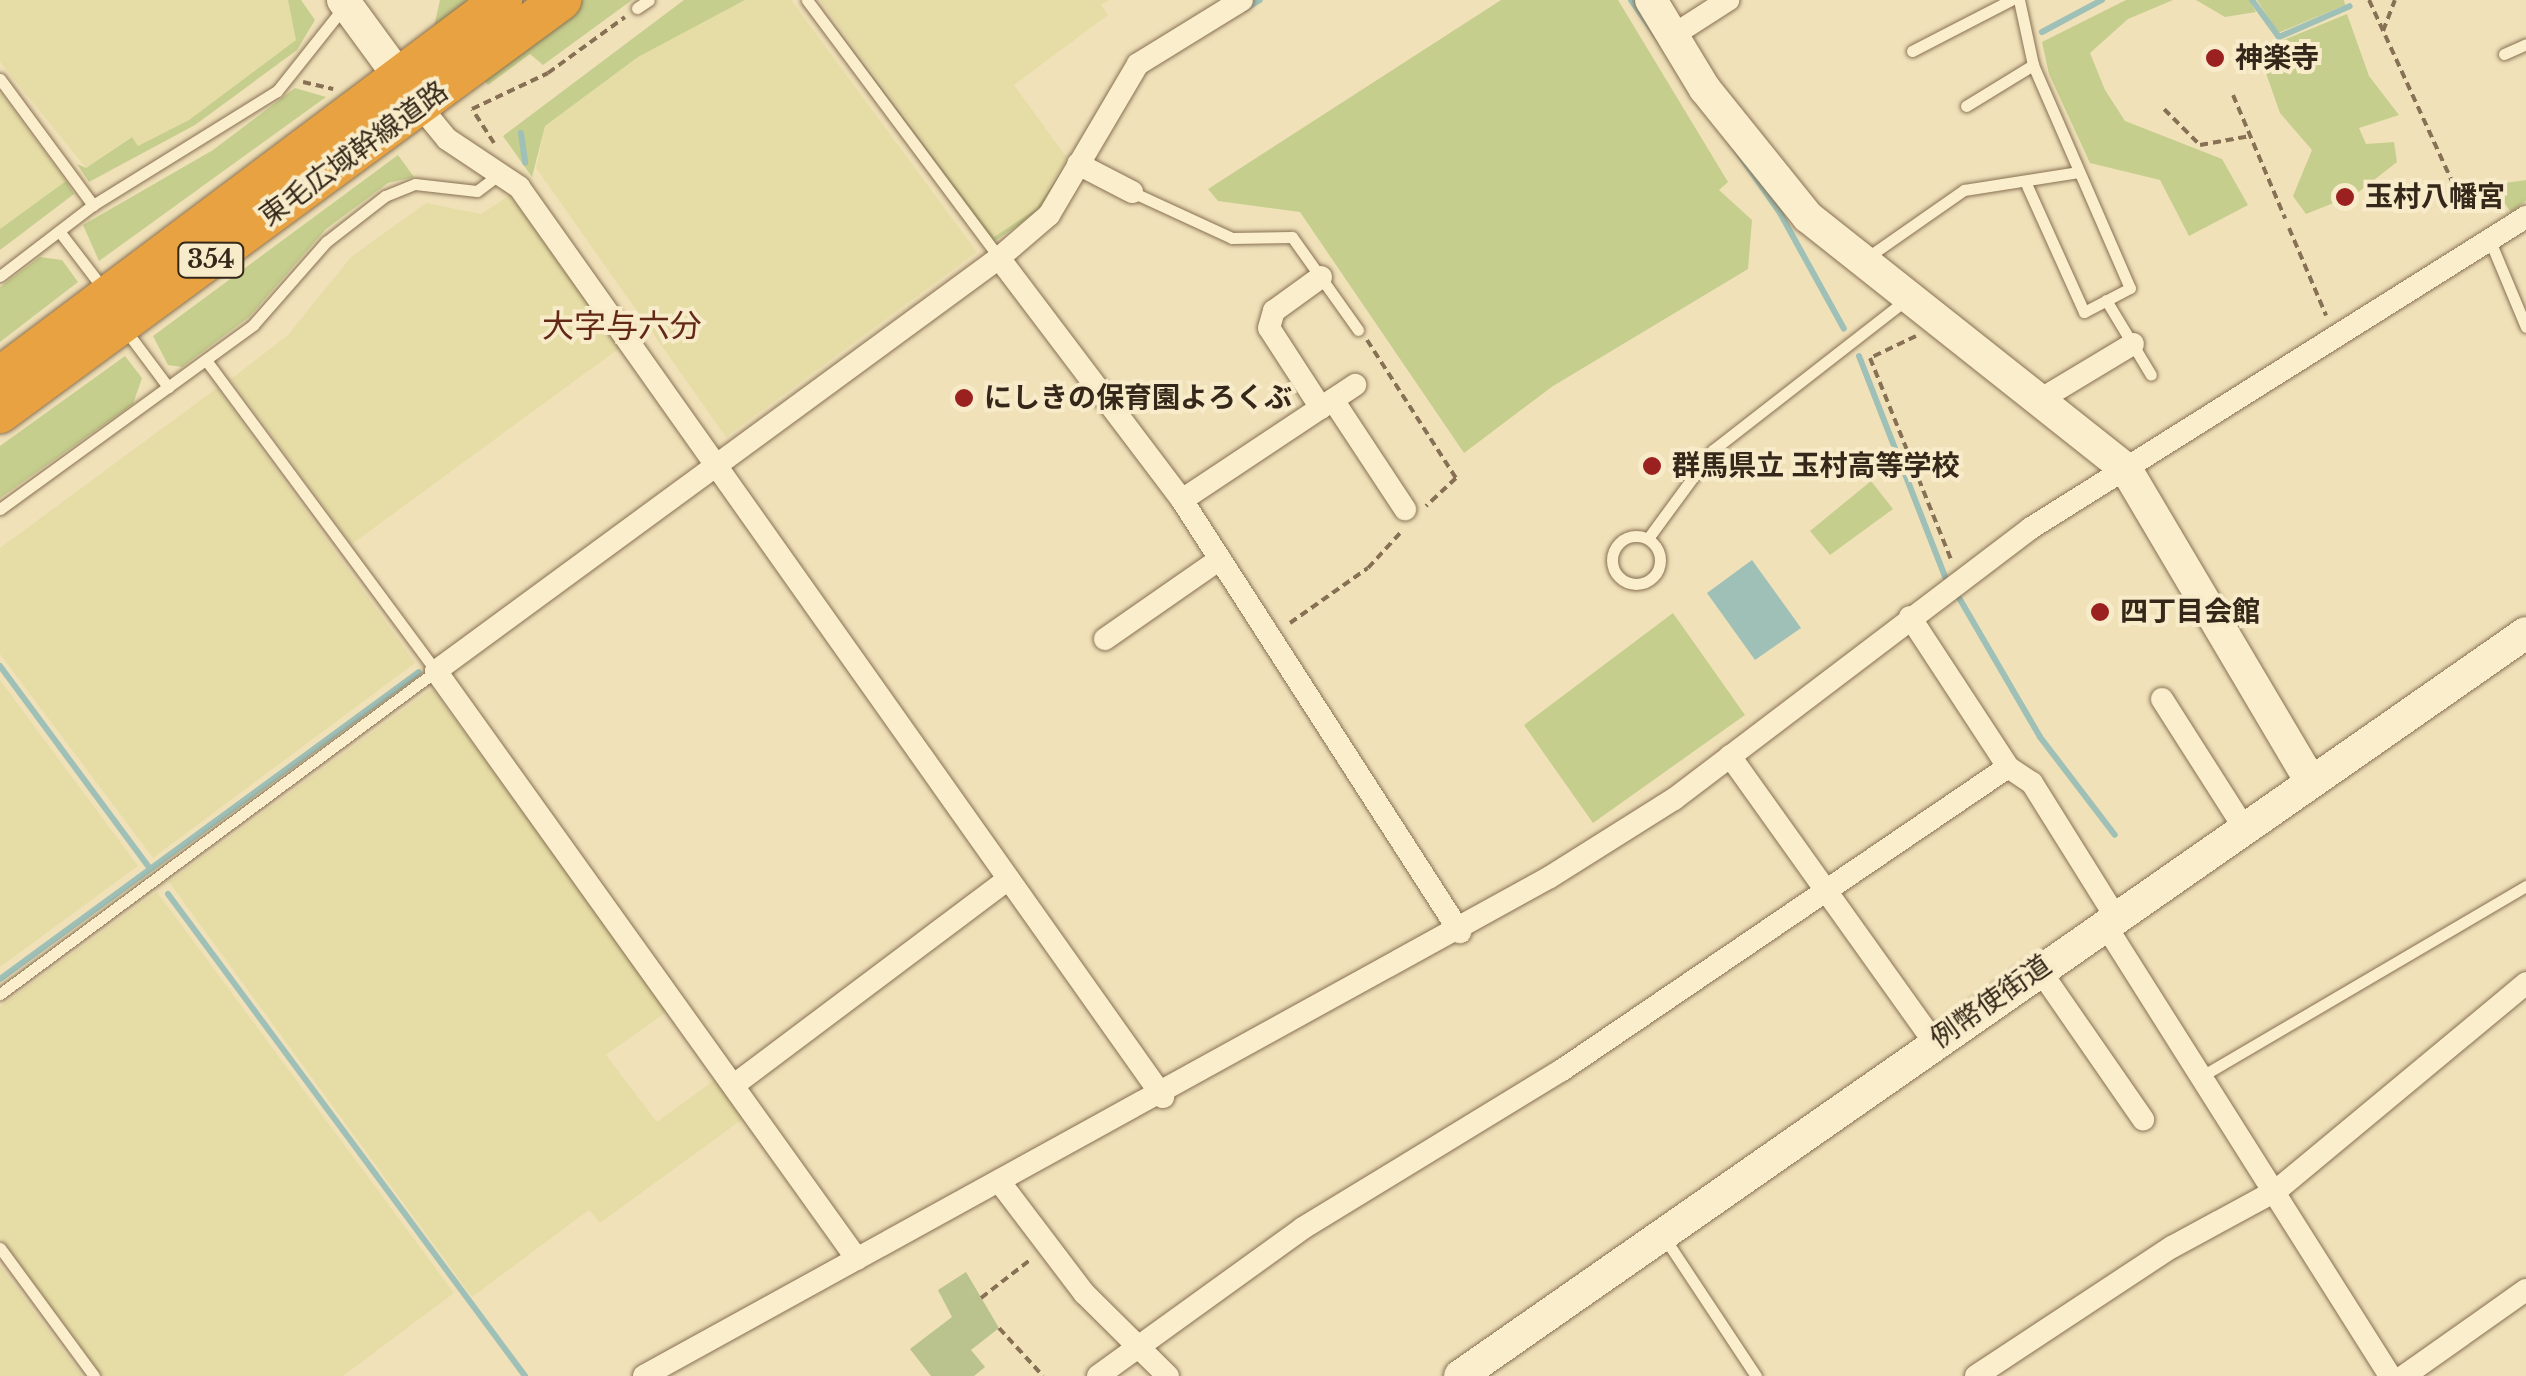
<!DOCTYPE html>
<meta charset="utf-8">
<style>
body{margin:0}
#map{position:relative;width:2526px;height:1376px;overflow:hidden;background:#f0e1b9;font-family:"Libre Baskerville","Noto Sans JP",serif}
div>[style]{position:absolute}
.farmland>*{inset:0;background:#e6dda6}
.green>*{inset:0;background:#c5ce8d}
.cemetery>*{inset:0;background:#bac28d}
.water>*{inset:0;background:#9ec0b7}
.stream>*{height:6px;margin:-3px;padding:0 3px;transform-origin:3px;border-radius:3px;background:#9ec0b7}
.path>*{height:4px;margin-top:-2px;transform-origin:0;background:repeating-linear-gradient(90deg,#877053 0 8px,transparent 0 13px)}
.roads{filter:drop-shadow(0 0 2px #877053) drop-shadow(0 0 2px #877053)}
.lane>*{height:11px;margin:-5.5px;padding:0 5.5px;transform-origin:5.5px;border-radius:5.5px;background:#fbeecc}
.lane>.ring{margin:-5.5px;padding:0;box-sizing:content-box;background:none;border:11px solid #fbeecc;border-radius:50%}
.street>*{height:22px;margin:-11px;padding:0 11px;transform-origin:11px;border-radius:11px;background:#fbeecc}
.secondary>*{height:32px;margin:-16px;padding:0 16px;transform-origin:16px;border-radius:16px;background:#fbeecc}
.highway>*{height:40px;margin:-20px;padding:0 20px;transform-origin:20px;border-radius:20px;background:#e8a241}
.dots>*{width:28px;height:28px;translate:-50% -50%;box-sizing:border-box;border:5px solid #f7ebc9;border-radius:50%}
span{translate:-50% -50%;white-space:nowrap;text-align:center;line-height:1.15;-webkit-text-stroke:8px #f7ebc9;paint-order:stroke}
.shield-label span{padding:2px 8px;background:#f7ebc9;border:2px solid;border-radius:8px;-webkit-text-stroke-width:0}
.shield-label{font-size:25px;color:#352719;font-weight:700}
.poi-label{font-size:28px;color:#352719;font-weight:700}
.left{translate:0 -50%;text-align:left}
.street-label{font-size:28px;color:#352719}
.quarter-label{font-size:32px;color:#642816}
</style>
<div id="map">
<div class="farmland">
<i style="clip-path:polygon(0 0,288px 0,297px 41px,189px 120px,138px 146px,131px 137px,86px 168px,0 62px)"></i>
<i style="clip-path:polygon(745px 0,791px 0,977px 252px,726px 437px,536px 168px,545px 126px,638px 57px)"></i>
<i style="clip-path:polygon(820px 0,1109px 0,1101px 5px,1108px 15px,1014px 85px,1067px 158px,1036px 209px,994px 237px)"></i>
<i style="clip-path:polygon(0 93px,66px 181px,0 229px)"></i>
<i style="clip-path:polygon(510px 195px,621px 347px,352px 544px,231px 379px,288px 335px,351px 257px,426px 203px,481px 214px)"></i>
<i style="clip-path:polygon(217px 388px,415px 663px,153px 858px,0 654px,0 548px)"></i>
<i style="clip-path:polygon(0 680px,138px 866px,0 967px)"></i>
<i style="clip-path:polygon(432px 689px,669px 1010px,606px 1055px,657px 1122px,717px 1078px,744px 1118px,600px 1223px,589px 1210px,472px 1297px,169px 882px)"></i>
<i style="clip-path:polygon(157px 892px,454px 1293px,343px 1376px,102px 1376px,0 1237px,0 1007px)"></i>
<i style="clip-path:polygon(0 1266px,82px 1376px,0 1376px)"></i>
</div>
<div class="green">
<i style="clip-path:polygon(288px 0,301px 0,315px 20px,297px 50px,195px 125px,89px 182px,77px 164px,86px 168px,132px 137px,138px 146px,189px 120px,296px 40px)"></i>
<i style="clip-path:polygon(440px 0,481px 0,432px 36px)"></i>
<i style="clip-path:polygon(583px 0,632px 0,543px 65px,530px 54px,488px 85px,481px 76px)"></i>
<i style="clip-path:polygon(684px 0,745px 0,638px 57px,545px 126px,532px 177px,503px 136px)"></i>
<i style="clip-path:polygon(815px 0,994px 237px,1036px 209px,1072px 156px,1042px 209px,992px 243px)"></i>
<i style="clip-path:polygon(1501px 0,1618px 0,1728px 182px,1719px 190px,1752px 220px,1748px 269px,1553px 386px,1464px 453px,1300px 212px,1218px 201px,1208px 189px)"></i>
<i style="clip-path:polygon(2126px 0,2173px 0,2128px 19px,2090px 53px,2105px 90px,2125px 121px,2222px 159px,2248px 205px,2189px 236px,2160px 180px,2090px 163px,2049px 74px,2042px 42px)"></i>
<i style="clip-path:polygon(2196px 0,2249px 0,2256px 12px,2225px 17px)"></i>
<i style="clip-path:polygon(2257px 0,2344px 0,2345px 5px,2278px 33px)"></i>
<i style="clip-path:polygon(2347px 14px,2369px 76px,2399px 115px,2359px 128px,2366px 144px,2394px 142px,2397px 162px,2356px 194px,2306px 214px,2293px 196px,2312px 150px,2280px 113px,2262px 62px,2276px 43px)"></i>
<i style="clip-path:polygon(295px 88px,326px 97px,99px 261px,83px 225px,213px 150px)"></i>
<i style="clip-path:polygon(398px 155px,414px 177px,388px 183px,326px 229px,249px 317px,182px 367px,168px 365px,153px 336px)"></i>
<i style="clip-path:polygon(2526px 180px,2526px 201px,2511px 212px,2491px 185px)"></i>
<i style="clip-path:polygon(66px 181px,74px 194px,0 250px,0 229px)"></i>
<i style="clip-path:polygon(40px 257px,62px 260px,78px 282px,0 342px,0 287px)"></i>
<i style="clip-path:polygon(125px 356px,142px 378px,133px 404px,0 498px,0 446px)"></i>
<i style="clip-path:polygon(1871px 481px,1893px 509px,1830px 555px,1810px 531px)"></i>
<i style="clip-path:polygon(1673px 613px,1745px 715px,1593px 823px,1524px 725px)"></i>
</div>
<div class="cemetery">
<i style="clip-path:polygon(966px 1272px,999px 1328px,971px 1350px,985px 1367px,974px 1376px,931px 1376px,910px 1349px,952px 1317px,938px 1290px)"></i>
</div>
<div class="water">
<i style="clip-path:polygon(1752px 560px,1801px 628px,1755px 660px,1707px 593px)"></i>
</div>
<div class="stream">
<i style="left:1631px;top:0;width:260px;rotate:55deg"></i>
<i style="left:1780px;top:213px;width:132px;rotate:61.1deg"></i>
<i style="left:2252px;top:0;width:46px;rotate:53.9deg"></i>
<i style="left:2279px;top:37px;width:77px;rotate:-23.6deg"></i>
<i style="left:1245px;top:9px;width:17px;rotate:-31deg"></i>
<i style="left:2042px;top:32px;width:68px;rotate:-28.1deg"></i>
<i style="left:521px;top:133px;width:30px;rotate:82deg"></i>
<i style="left:1859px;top:356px;width:239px;rotate:68.7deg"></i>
<i style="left:1958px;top:596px;width:163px;rotate:59.8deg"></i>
<i style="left:2040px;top:737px;width:123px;rotate:52.6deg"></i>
<i style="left:0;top:666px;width:252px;rotate:53.5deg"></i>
<i style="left:168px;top:894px;width:600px;rotate:53.47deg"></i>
<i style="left:0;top:979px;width:519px;rotate:-36.23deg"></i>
</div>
<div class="path">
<i style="left:2369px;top:0;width:233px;rotate:65.4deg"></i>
<i style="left:2383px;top:31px;width:33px;rotate:-69deg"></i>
<i style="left:303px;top:82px;width:31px;rotate:13deg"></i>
<i style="left:2233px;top:95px;width:134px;rotate:67.1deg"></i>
<i style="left:2164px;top:109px;width:51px;rotate:45deg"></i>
<i style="left:2200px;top:145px;width:51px;rotate:-10.2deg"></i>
<i style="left:494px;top:143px;width:40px;rotate:-122.9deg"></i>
<i style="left:472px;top:109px;width:84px;rotate:-25.3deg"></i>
<i style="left:548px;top:73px;width:95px;rotate:-36deg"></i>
<i style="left:2289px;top:228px;width:95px;rotate:67deg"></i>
<i style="left:1916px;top:336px;width:51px;rotate:154.4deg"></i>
<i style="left:1870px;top:358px;width:220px;rotate:68.1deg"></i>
<i style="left:1367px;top:340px;width:164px;rotate:57.2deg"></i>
<i style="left:1456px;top:478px;width:41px;rotate:137deg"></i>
<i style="left:1290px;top:623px;width:95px;rotate:-35.2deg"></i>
<i style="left:1368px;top:568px;width:50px;rotate:-47.4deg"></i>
<i style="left:981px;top:1298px;width:62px;rotate:-37.8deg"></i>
<i style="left:999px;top:1328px;width:65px;rotate:47.5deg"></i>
</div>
<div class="roads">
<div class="lane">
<i style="left:807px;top:0;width:322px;rotate:53.3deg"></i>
<i style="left:2019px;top:0;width:66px;rotate:77.8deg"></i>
<i style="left:2033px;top:65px;width:243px;rotate:66.5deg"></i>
<i style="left:2130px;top:288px;width:52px;rotate:152.4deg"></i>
<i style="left:2084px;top:312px;width:138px;rotate:-114.3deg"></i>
<i style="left:637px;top:8px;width:14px;rotate:-34deg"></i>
<i style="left:1912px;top:51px;width:111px;rotate:-27.3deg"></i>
<i style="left:2504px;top:54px;width:24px;rotate:-24deg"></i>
<i style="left:0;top:79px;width:157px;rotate:53.6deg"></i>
<i style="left:1966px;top:106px;width:79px;rotate:-31.5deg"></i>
<i style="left:1132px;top:192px;width:110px;rotate:24.7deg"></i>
<i style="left:1232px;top:238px;width:60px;rotate:-1deg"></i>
<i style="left:1292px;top:237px;width:114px;rotate:54.6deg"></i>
<i style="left:59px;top:231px;width:76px;rotate:52.5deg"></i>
<i style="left:2490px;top:241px;width:93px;rotate:67.3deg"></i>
<i style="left:1865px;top:259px;width:121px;rotate:-34.9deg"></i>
<i style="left:1964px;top:190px;width:116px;rotate:-8.9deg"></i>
<i style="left:0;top:276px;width:117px;rotate:-37.4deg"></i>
<i style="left:93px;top:205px;width:216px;rotate:-31.8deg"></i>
<i style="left:277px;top:91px;width:106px;rotate:-51.5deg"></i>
<i style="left:2106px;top:300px;width:87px;rotate:59deg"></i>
<i style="left:124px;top:328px;width:74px;rotate:53.3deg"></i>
<i style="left:0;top:509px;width:313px;rotate:-36deg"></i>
<i style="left:253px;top:325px;width:111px;rotate:-48.7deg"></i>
<i style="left:326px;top:242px;width:75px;rotate:-37.9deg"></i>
<i style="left:385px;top:196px;width:32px;rotate:-22deg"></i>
<i style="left:415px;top:184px;width:62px;rotate:6.4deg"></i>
<i style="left:477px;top:191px;width:31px;rotate:-37deg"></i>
<i class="ring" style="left:1612px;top:536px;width:37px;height:37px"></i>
<i style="left:1649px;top:537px;width:108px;rotate:-53.7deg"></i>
<i style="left:1713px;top:450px;width:247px;rotate:-37.9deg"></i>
<i style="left:0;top:994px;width:543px;rotate:-36.53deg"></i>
<i style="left:436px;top:671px;width:387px;rotate:-126.5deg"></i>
<i style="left:2202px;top:1076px;width:376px;rotate:-30.4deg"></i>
<i style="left:1664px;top:1237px;width:167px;rotate:56.5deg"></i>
<i style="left:0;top:1248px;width:159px;rotate:53.7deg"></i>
</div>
<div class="street">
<i style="left:1672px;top:36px;width:67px;rotate:-32.7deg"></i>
<i style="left:419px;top:105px;width:44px;rotate:50.5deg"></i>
<i style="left:447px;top:139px;width:87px;rotate:33.7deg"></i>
<i style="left:519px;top:187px;width:1115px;rotate:54.71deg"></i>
<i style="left:1078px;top:164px;width:61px;rotate:27.4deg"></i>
<i style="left:999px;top:258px;width:303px;rotate:52.9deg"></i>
<i style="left:1182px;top:500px;width:514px;rotate:57.24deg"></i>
<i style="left:2043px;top:398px;width:105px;rotate:-31deg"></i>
<i style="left:1333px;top:400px;width:131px;rotate:56.6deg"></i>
<i style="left:1321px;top:408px;width:95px;rotate:-123deg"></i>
<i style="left:1269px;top:328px;width:18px;rotate:-74deg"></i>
<i style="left:1274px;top:311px;width:58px;rotate:-35.9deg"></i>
<i style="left:1182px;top:500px;width:208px;rotate:-33.6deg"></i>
<i style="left:1910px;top:617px;width:179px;rotate:56.8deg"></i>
<i style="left:2008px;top:767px;width:29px;rotate:34deg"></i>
<i style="left:2032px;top:783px;width:157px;rotate:58deg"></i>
<i style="left:1105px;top:639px;width:140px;rotate:-34.8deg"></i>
<i style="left:2162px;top:699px;width:151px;rotate:57.5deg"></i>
<i style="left:1730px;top:756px;width:351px;rotate:54.5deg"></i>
<i style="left:2104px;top:923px;width:536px;rotate:57.73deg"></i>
<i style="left:2039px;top:969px;width:183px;rotate:55.3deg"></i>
<i style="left:734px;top:1085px;width:343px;rotate:-36.9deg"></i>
<i style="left:999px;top:1181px;width:141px;rotate:52.8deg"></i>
<i style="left:1084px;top:1293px;width:118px;rotate:44.7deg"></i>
<i style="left:857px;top:1259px;width:723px;rotate:-125.6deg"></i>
<i style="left:436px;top:671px;width:698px;rotate:-36.26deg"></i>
<i style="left:999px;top:258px;width:66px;rotate:-40.7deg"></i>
<i style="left:1049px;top:215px;width:175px;rotate:-59.5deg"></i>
<i style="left:1138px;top:64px;width:122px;rotate:-31.6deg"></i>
<i style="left:644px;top:1376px;width:1034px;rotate:-28.84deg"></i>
<i style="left:1550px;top:877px;width:146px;rotate:-32.2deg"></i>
<i style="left:1674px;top:799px;width:448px;rotate:-37.2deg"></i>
<i style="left:2031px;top:528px;width:585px;rotate:-32.14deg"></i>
<i style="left:1098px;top:1376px;width:253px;rotate:-35.8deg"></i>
<i style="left:1303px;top:1228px;width:303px;rotate:-31.4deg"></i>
<i style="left:1562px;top:1070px;width:539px;rotate:-34.19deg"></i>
<i style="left:1976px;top:1376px;width:235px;rotate:-33.4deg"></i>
<i style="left:2172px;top:1247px;width:119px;rotate:-28.5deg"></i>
<i style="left:2277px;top:1190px;width:324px;rotate:-39.7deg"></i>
<i style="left:2404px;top:1376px;width:149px;rotate:-35.2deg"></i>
</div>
<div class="secondary">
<i style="left:343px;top:0;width:120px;rotate:53.8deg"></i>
<i style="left:1651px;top:0;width:104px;rotate:58.8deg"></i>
<i style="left:1705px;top:89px;width:164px;rotate:51.2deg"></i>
<i style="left:1808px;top:217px;width:406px;rotate:38.4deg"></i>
<i style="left:2126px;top:469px;width:360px;rotate:59.4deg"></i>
<i style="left:1460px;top:1376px;width:1299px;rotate:-34.88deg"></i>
</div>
<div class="highway">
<i style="left:0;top:377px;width:628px;rotate:-36.91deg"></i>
<i style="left:0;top:413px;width:697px;rotate:-36.36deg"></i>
</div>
</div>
<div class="dots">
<i style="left:2215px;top:58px;background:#9a211f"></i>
<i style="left:2345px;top:197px;background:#9a211f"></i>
<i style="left:964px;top:398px;background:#9a211f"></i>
<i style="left:1652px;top:466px;background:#9a211f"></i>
<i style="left:2100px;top:612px;background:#9a211f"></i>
</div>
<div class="shield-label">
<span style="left:211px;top:260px">354</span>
</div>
<div class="poi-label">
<span class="left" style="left:2235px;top:58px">神楽寺</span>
<span class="left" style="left:2365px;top:197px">玉村八幡宮</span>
<span class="left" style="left:984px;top:398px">にしきの保育園よろくぶ</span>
<span class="left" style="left:1672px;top:466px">群馬県立 玉村高等学校</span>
<span class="left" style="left:2120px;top:612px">四丁目会館</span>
</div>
<div class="street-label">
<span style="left:354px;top:154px;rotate:-36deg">東毛広域幹線道路</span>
<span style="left:1991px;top:1002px;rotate:-35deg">例幣使街道</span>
</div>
<div class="quarter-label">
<span style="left:622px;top:326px">大字与六分</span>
</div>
</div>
